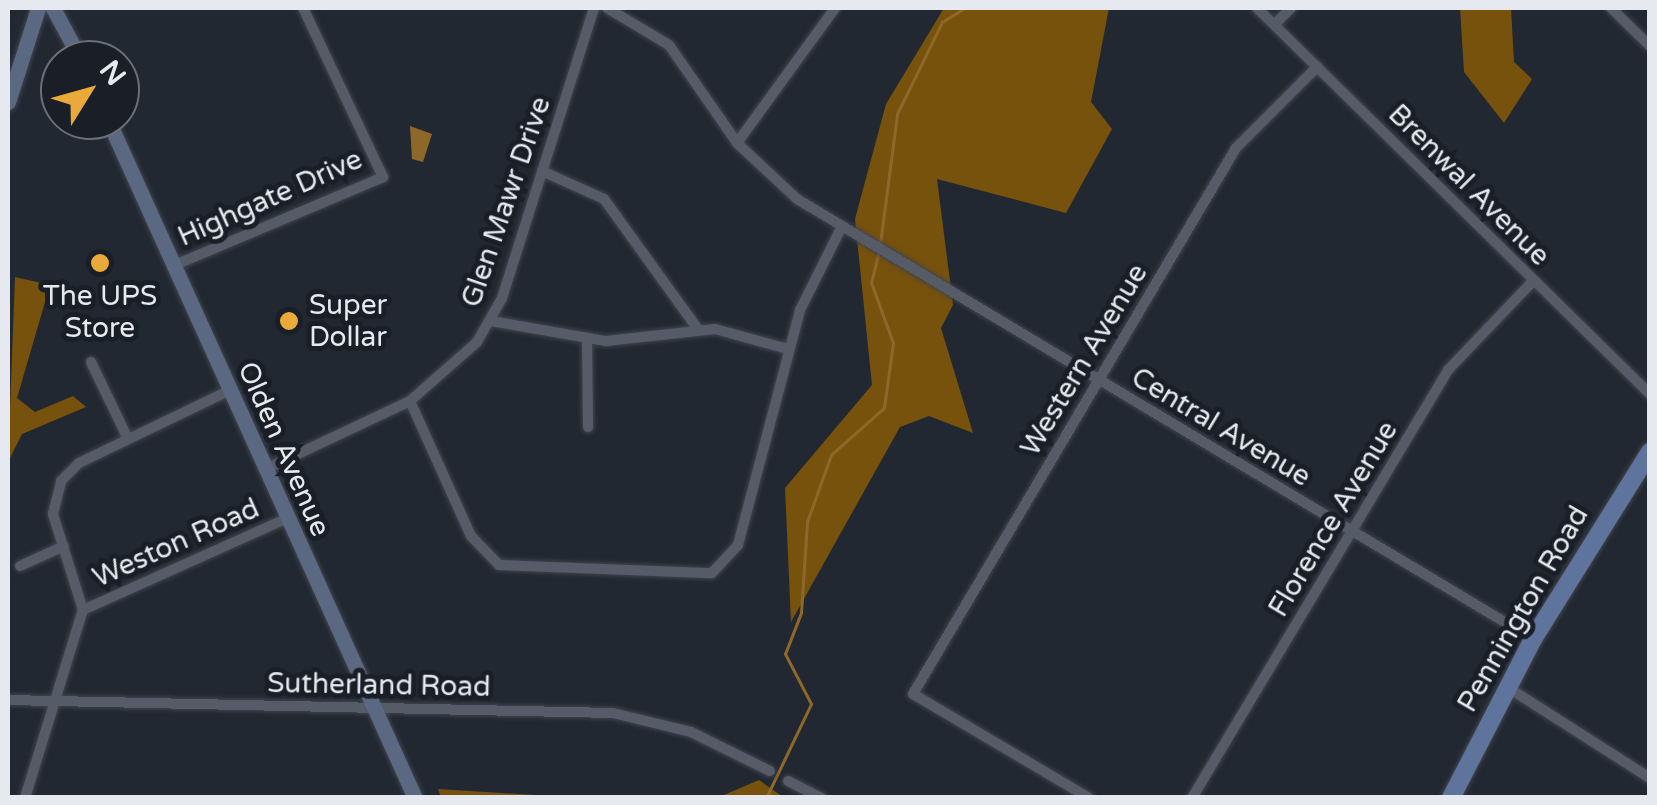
<!DOCTYPE html>
<style>
body{margin:0}
#map{position:relative;width:1657px;height:805px;overflow:hidden;background:#222831;font-family:"Varela Round",sans-serif}
div>[style]{position:absolute}
.forest>*{inset:0;background:#77520c}
.water>*{inset:0;background:#8d6829}
.stream>*{height:2.5px;margin:-1.25px;padding:0 1.25px;transform-origin:1.25px;border-radius:1.25px;background:#8d6829}
.roads{filter:drop-shadow(0 0 2px #40444d) drop-shadow(0 0 2px #40444d)}
.street>*{height:10px;margin:-5px;padding:0 5px;transform-origin:5px;border-radius:5px;background:#565c67}
.secondary>*{height:15px;margin:-7.5px;padding:0 7.5px;transform-origin:7.5px;border-radius:7.5px;background:#5a6882}
.primary>*{height:18px;margin:-9px;padding:0 9px;transform-origin:9px;border-radius:9px;background:#5f749d}
.dots>*{width:28px;height:28px;translate:-50% -50%;box-sizing:border-box;border:5px solid #191e27;border-radius:50%}
span{translate:-50% -50%;white-space:nowrap;text-align:center;line-height:1.15;-webkit-text-stroke:10px #191e27;paint-order:stroke}
.street-label{font-size:28px;color:#e6e9f0}
.poi-label{font-size:28px;color:#e6e9f0}
.left{translate:0 -50%;text-align:left}
.frame{position:absolute;inset:0;border:10px solid #e6e9f0;pointer-events:none}
.north{position:absolute;left:40px;top:40px;width:100px;height:100px;box-sizing:border-box;background:#191e27;border:2px solid #6b6f77;border-radius:50%;rotate:53deg;font-size:28px;font-weight:700;line-height:40px;text-align:center;color:#e6e9f0}
.north::after{content:'';display:block;margin:auto;width:35px;height:45px;background:#eaaa39;clip-path:polygon(50% 0,100% 100%,50% 72%,0 100%)}
</style>
<div id="map">
<div class="forest">
<i style="clip-path:polygon(944px 8px,1109px 8px,1091px 102px,1112px 129px,1066px 213px,937px 179px,953px 305px,941px 328px,973px 433px,929px 416px,900px 427px,791px 622px,785px 488px,872px 385px,855px 219px,886px 104px)"></i>
<i style="clip-path:polygon(1460px 8px,1511px 8px,1514px 62px,1532px 79px,1504px 123px,1464px 72px)"></i>
<i style="clip-path:polygon(15px 277px,50px 285px,17px 398px,35px 412px,73px 396px,86px 407px,22px 434px,8px 462px)"></i>
<i style="clip-path:polygon(759px 780px,783px 797px,719px 797px)"></i>
<i style="clip-path:polygon(438px 789px,567px 797px,441px 797px)"></i>
</div>
<div class="water">
<i style="clip-path:polygon(410px 126px,432px 134px,423px 162px,412px 159px)"></i>
</div>
<div class="stream">
<i style="left:880px;top:244px;width:131px;rotate:-82.5deg"></i>
<i style="left:897px;top:114px;width:102px;rotate:-63.9deg"></i>
<i style="left:942px;top:22px;width:26px;rotate:-32deg"></i>
<i style="left:766px;top:798px;width:104px;rotate:-64.4deg"></i>
<i style="left:811px;top:704px;width:56px;rotate:-117.5deg"></i>
<i style="left:785px;top:654px;width:44px;rotate:-68.7deg"></i>
<i style="left:801px;top:613px;width:91px;rotate:-86.2deg"></i>
<i style="left:807px;top:522px;width:71px;rotate:-70.3deg"></i>
<i style="left:831px;top:455px;width:71px;rotate:-41.6deg"></i>
<i style="left:884px;top:408px;width:66px;rotate:-82.1deg"></i>
<i style="left:893px;top:343px;width:64px;rotate:-110.1deg"></i>
<i style="left:871px;top:283px;width:33px;rotate:-76deg"></i>
</div>
<div class="roads">
<div class="street">
<i style="left:607px;top:8px;width:72px;rotate:30.8deg"></i>
<i style="left:669px;top:45px;width:119px;rotate:55.2deg"></i>
<i style="left:737px;top:143px;width:82px;rotate:43deg"></i>
<i style="left:797px;top:199px;width:857px;rotate:30.87deg"></i>
<i style="left:1257px;top:8px;width:551px;rotate:44.49deg"></i>
<i style="left:1611px;top:8px;width:54px;rotate:44.3deg"></i>
<i style="left:1275px;top:24px;width:23px;rotate:-45deg"></i>
<i style="left:737px;top:143px;width:167px;rotate:-54deg"></i>
<i style="left:542px;top:171px;width:68px;rotate:24.3deg"></i>
<i style="left:604px;top:199px;width:159px;rotate:54.2deg"></i>
<i style="left:175px;top:265px;width:226px;rotate:-22.9deg"></i>
<i style="left:383px;top:177px;width:187px;rotate:-115.3deg"></i>
<i style="left:491px;top:321px;width:117px;rotate:9.9deg"></i>
<i style="left:606px;top:341px;width:110px;rotate:-6.3deg"></i>
<i style="left:715px;top:329px;width:76px;rotate:15.3deg"></i>
<i style="left:587px;top:340px;width:87px;rotate:89.3deg"></i>
<i style="left:91px;top:362px;width:85px;rotate:64.3deg"></i>
<i style="left:410px;top:401px;width:148px;rotate:65.7deg"></i>
<i style="left:471px;top:536px;width:40px;rotate:46deg"></i>
<i style="left:499px;top:565px;width:213px;rotate:2.2deg"></i>
<i style="left:712px;top:573px;width:38px;rotate:-47deg"></i>
<i style="left:738px;top:545px;width:243px;rotate:-75.2deg"></i>
<i style="left:800px;top:310px;width:94px;rotate:-63.4deg"></i>
<i style="left:266px;top:469px;width:159px;rotate:-25.3deg"></i>
<i style="left:410px;top:401px;width:89px;rotate:-41.4deg"></i>
<i style="left:477px;top:342px;width:51px;rotate:-60.4deg"></i>
<i style="left:502px;top:298px;width:304px;rotate:-72.4deg"></i>
<i style="left:20px;top:566px;width:48px;rotate:-24.4deg"></i>
<i style="left:83px;top:610px;width:225px;rotate:-24.2deg"></i>
<i style="left:1507px;top:687px;width:169px;rotate:32.5deg"></i>
<i style="left:8px;top:700px;width:605px;rotate:1.23deg"></i>
<i style="left:613px;top:713px;width:80px;rotate:13.7deg"></i>
<i style="left:691px;top:732px;width:88px;rotate:26.3deg"></i>
<i style="left:788px;top:781px;width:38px;rotate:27deg"></i>
<i style="left:25px;top:798px;width:197px;rotate:-72.9deg"></i>
<i style="left:83px;top:610px;width:101px;rotate:-107.4deg"></i>
<i style="left:53px;top:514px;width:34px;rotate:-76deg"></i>
<i style="left:61px;top:481px;width:25px;rotate:-45deg"></i>
<i style="left:79px;top:463px;width:168px;rotate:-25.8deg"></i>
<i style="left:1089px;top:798px;width:204px;rotate:-149.4deg"></i>
<i style="left:913px;top:694px;width:634px;rotate:-59.39deg"></i>
<i style="left:1236px;top:148px;width:115px;rotate:-45deg"></i>
<i style="left:1192px;top:798px;width:499px;rotate:-59.1deg"></i>
<i style="left:1448px;top:370px;width:124px;rotate:-46.3deg"></i>
</div>
<div class="secondary">
<i style="left:53px;top:8px;width:59px;rotate:61.7deg"></i>
<i style="left:8px;top:102px;width:99px;rotate:-72.3deg"></i>
<i style="left:108px;top:120px;width:744px;rotate:65.64deg"></i>
</div>
<div class="primary">
<i style="left:1451px;top:798px;width:179px;rotate:-62.7deg"></i>
<i style="left:1533px;top:639px;width:221px;rotate:-58deg"></i>
</div>
</div>
<div class="dots">
<i style="left:100px;top:263px;background:#eaaa39"></i>
<i style="left:289px;top:321px;background:#eaaa39"></i>
</div>
<div class="street-label">
<span style="left:1469px;top:185px;rotate:45deg">Brenwal Avenue</span>
<span style="left:270px;top:198px;rotate:-24deg">Highgate Drive</span>
<span style="left:506px;top:202px;rotate:-71deg">Glen Mawr Drive</span>
<span style="left:1084px;top:360px;rotate:-59deg">Western Avenue</span>
<span style="left:1221px;top:427px;rotate:31deg">Central Avenue</span>
<span style="left:284px;top:449px;rotate:66deg">Olden Avenue</span>
<span style="left:1333px;top:519px;rotate:-59deg">Florence Avenue</span>
<span style="left:176px;top:543px;rotate:-24deg">Weston Road</span>
<span style="left:1523px;top:609px;rotate:-60deg">Pennington Road</span>
<span style="left:379px;top:685px;rotate:1deg">Sutherland Road</span>
</div>
<div class="poi-label">
<span style="left:100px;top:312px">The UPS<br>Store</span>
<span class="left" style="left:309px;top:321px">Super<br>Dollar</span>
</div>
<div class="frame"></div>
<div class="north">N</div>
</div>
